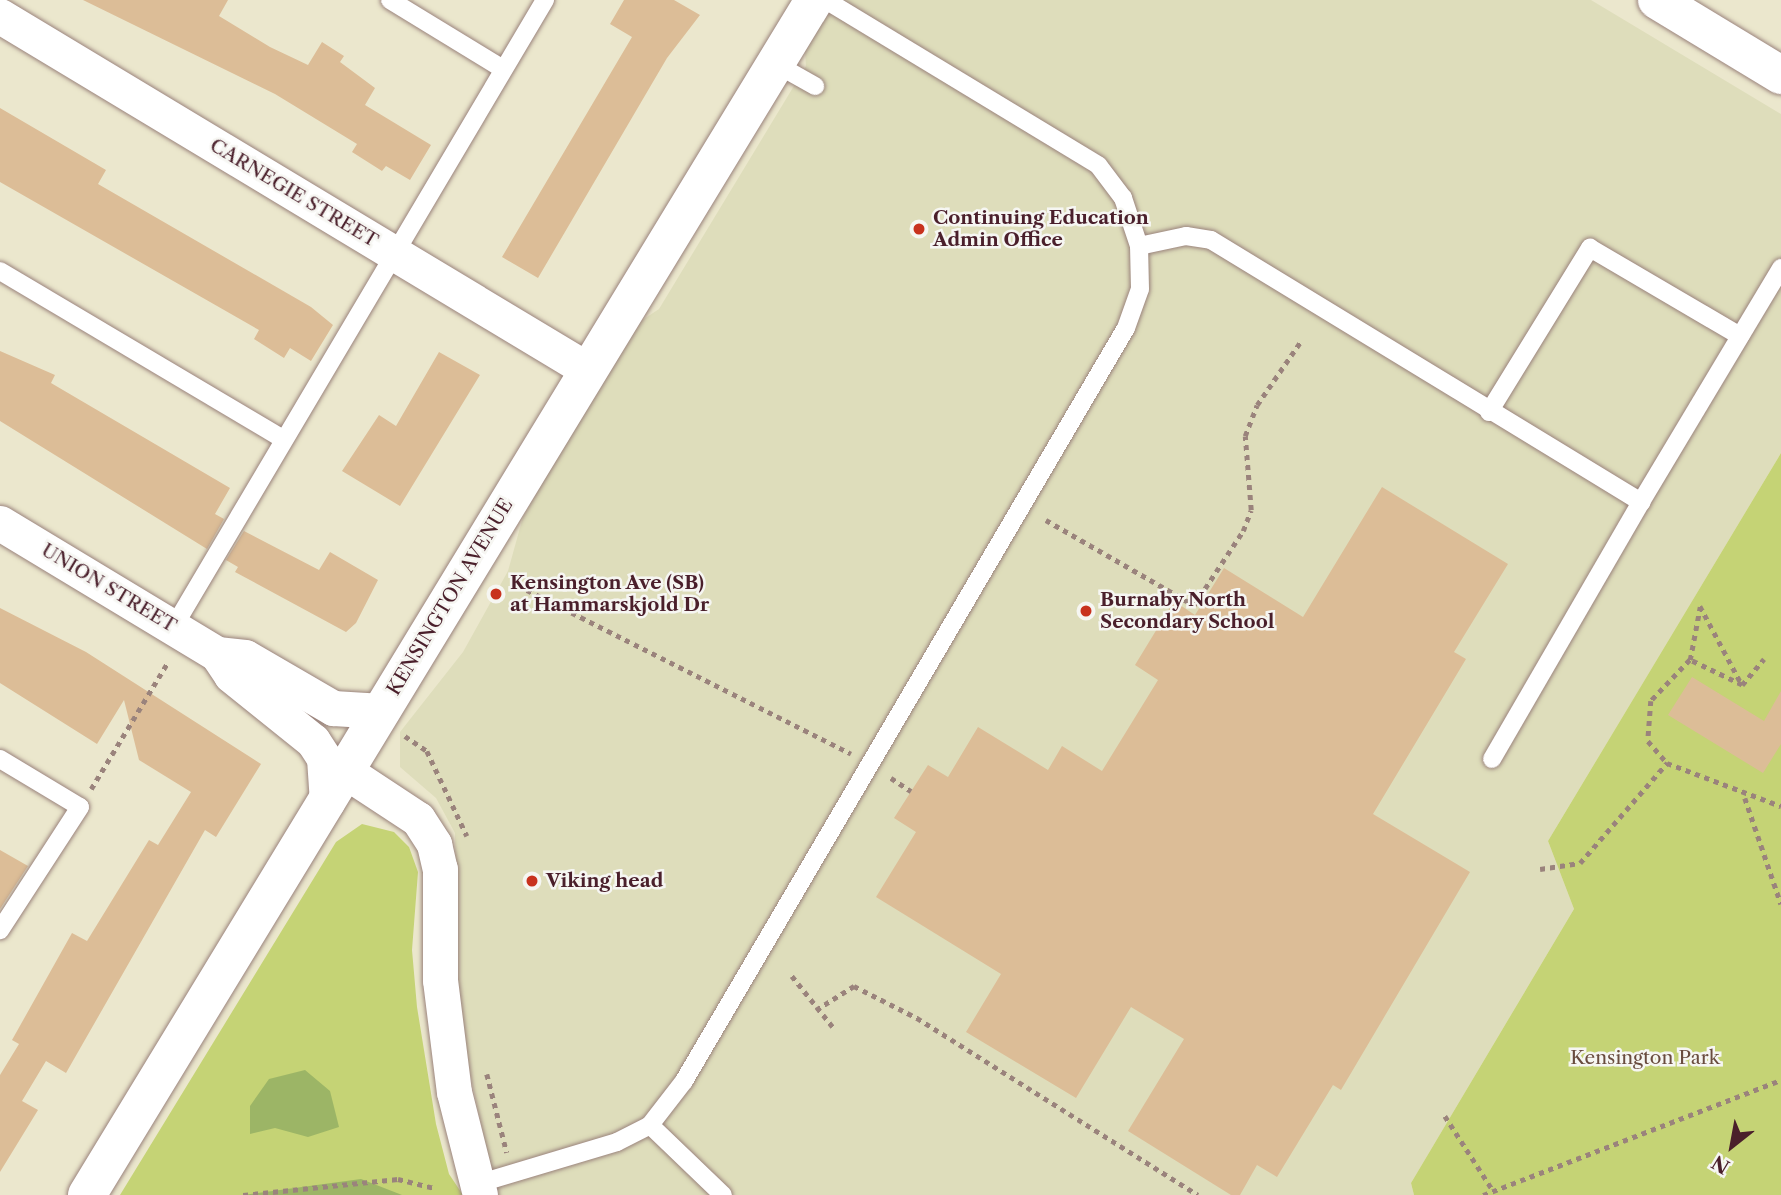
<!DOCTYPE html>
<style>
body{margin:0}
#map{position:relative;width:1781px;height:1195px;overflow:hidden;background:#ebe7cd;font-family:"Libre Caslon Text",serif}
div>[style]{position:absolute}
.built>*{inset:0;background:#deddbb}
.green>*{inset:0;background:#c5d375}
.forest>*{inset:0;background:#9cb566}
.building>*{inset:0;background:#dcbd97}
.path>*{height:4.5px;margin-top:-2.25px;transform-origin:0;background:repeating-linear-gradient(90deg,#9a837c 0 5px,transparent 0 10px)}
.roads{filter:drop-shadow(0 0 2px #9a837c) drop-shadow(0 0 2px #9a837c)}
.lane>*{height:18px;margin:-9px;padding:0 9px;transform-origin:9px;border-radius:9px;background:#fff}
.street>*{height:35px;margin:-17.5px;padding:0 17.5px;transform-origin:17.5px;border-radius:17.5px;background:#fff}
.secondary>*{height:38px;margin:-19px;padding:0 19px;transform-origin:19px;border-radius:19px;background:#fff}
.dots>*{width:19px;height:19px;translate:-50% -50%;box-sizing:border-box;border:4px solid #f6f6f2;border-radius:50%}
span{translate:-50% -50%;white-space:nowrap;text-align:center;line-height:1.15;-webkit-text-stroke:5px #f6f6f2;paint-order:stroke}
.street-label{font-size:19px;color:#4a1f2b}
.poi-label{font-size:19px;color:#4a1f2b;font-weight:700}
.left{translate:0 -50%;text-align:left}
.park-label{font-size:19px;color:#694c3e}
.north{position:absolute;left:1697px;top:1111px;width:70px;height:70px;-webkit-text-stroke:5px #f6f6f2;paint-order:stroke;rotate:211deg;font-size:19px;font-weight:700;line-height:28px;text-align:center;color:#4a1f2b}
.north::after{content:'';display:block;margin:auto;width:24px;height:32px;background:#4a1f2b;clip-path:polygon(50% 0,100% 100%,50% 72%,0 100%)}
</style>
<div id="map">
<div class="built">
<i style="clip-path:polygon(834px 0,1591px 0,1781px 114px,1781px 453px,1548px 841px,1574px 909px,1411px 1183px,1414px 1195px,496px 1195px,459px 1020px,455px 833px,436px 798px,400px 767px,400px 732px,463px 652px,508px 571px,523px 517px,568px 437px,641px 321px,659px 309px,806px 66px,805px 52px)"></i>
</div>
<div class="green">
<i style="clip-path:polygon(1781px 453px,1781px 1195px,1414px 1195px,1411px 1183px,1574px 909px,1548px 841px)"></i>
<i style="clip-path:polygon(362px 824px,394px 832px,409px 847px,418px 872px,412px 950px,417px 1007px,436px 1124px,449px 1174px,463px 1195px,120px 1195px,336px 842px)"></i>
</div>
<div class="forest">
<i style="clip-path:polygon(305px 1070px,330px 1091px,339px 1127px,308px 1137px,275px 1128px,250px 1134px,250px 1106px,269px 1079px)"></i>
<i style="clip-path:polygon(361px 1179px,402px 1195px,243px 1195px)"></i>
</div>
<div class="building">
<i style="clip-path:polygon(83px 0,228px 0,219px 16px,270px 47px,308px 65px,322px 42px,344px 56px,340px 62px,375px 88px,365px 105px,431px 145px,410px 180px,386px 166px,382px 171px,352px 152px,357px 144px,275px 94px)"></i>
<i style="clip-path:polygon(624px 0,674px 0,700px 15px,667px 58px,538px 278px,502px 257px,632px 37px,610px 24px)"></i>
<i style="clip-path:polygon(0 108px,106px 170px,98px 184px,311px 307px,333px 325px,311px 361px,290px 348px,284px 358px,254px 339px,259px 330px,0 182px)"></i>
<i style="clip-path:polygon(0 351px,55px 375px,51px 383px,230px 488px,215px 514px,224px 519px,207px 549px,0 421px)"></i>
<i style="clip-path:polygon(439px 352px,480px 375px,400px 506px,342px 471px,379px 415px,396px 426px)"></i>
<i style="clip-path:polygon(1382px 487px,1508px 564px,1454px 652px,1466px 659px,1373px 814px,1470px 872px,1341px 1090px,1333px 1085px,1277px 1177px,1257px 1165px,1240px 1195px,1231px 1195px,1128px 1131px,1184px 1039px,1131px 1007px,1076px 1098px,966px 1032px,1001px 974px,876px 897px,916px 832px,894px 818px,928px 765px,948px 777px,978px 727px,1048px 770px,1062px 746px,1102px 771px,1158px 680px,1135px 665px,1174px 601px,1195px 615px,1224px 568px,1303px 617px)"></i>
<i style="clip-path:polygon(244px 531px,319px 570px,330px 552px,378px 580px,356px 623px,346px 632px,235px 572px,238px 567px,226px 560px)"></i>
<i style="clip-path:polygon(0 608px,86px 652px,261px 764px,216px 837px,205px 830px,66px 1073px,46px 1061px,22px 1101px,38px 1110px,0 1172px,0 1075px,19px 1044px,12px 1040px,72px 933px,87px 941px,149px 840px,158px 845px,191px 792px,139px 760px,124px 700px,97px 744px,0 683px)"></i>
<i style="clip-path:polygon(1692px 677px,1764px 721px,1781px 691px,1781px 744px,1763px 773px,1668px 715px)"></i>
<i style="clip-path:polygon(0 850px,28px 866px,0 909px)"></i>
</div>
<div class="path">
<i style="left:1046px;top:520px;width:171px;rotate:29.9deg"></i>
<i style="left:1194px;top:605px;width:89px;rotate:-56.5deg"></i>
<i style="left:1243px;top:531px;width:22px;rotate:-69deg"></i>
<i style="left:1251px;top:510px;width:74px;rotate:-94.6deg"></i>
<i style="left:1245px;top:436px;width:33px;rotate:-69deg"></i>
<i style="left:1257px;top:405px;width:78px;rotate:-55.5deg"></i>
<i style="left:527px;top:590px;width:363px;rotate:26.8deg"></i>
<i style="left:1700px;top:606px;width:89px;rotate:62deg"></i>
<i style="left:1742px;top:685px;width:58px;rotate:-154.3deg"></i>
<i style="left:1690px;top:660px;width:57px;rotate:133.6deg"></i>
<i style="left:1651px;top:701px;width:40px;rotate:94.3deg"></i>
<i style="left:1648px;top:741px;width:29px;rotate:49deg"></i>
<i style="left:1667px;top:763px;width:122px;rotate:20.7deg"></i>
<i style="left:1690px;top:660px;width:54px;rotate:-79.3deg"></i>
<i style="left:1742px;top:685px;width:34px;rotate:-50deg"></i>
<i style="left:405px;top:736px;width:27px;rotate:34deg"></i>
<i style="left:427px;top:751px;width:94px;rotate:64.8deg"></i>
<i style="left:891px;top:778px;width:24px;rotate:33deg"></i>
<i style="left:91px;top:789px;width:149px;rotate:-58.8deg"></i>
<i style="left:1745px;top:798px;width:112px;rotate:71.2deg"></i>
<i style="left:1540px;top:869px;width:40px;rotate:-8.5deg"></i>
<i style="left:1580px;top:863px;width:133px;rotate:-49deg"></i>
<i style="left:792px;top:976px;width:65px;rotate:51.2deg"></i>
<i style="left:816px;top:1010px;width:45px;rotate:-32.3deg"></i>
<i style="left:854px;top:986px;width:71px;rotate:26.9deg"></i>
<i style="left:917px;top:1018px;width:332px;rotate:32.2deg"></i>
<i style="left:487px;top:1074px;width:81px;rotate:75.8deg"></i>
<i style="left:1445px;top:1116px;width:87px;rotate:57.2deg"></i>
<i style="left:243px;top:1195px;width:156px;rotate:-5.9deg"></i>
<i style="left:398px;top:1179px;width:38px;rotate:14deg"></i>
<i style="left:1483px;top:1195px;width:319px;rotate:-21.1deg"></i>
</div>
<div class="roads">
<div class="lane">
<i style="left:390px;top:0;width:132px;rotate:31.4deg"></i>
<i style="left:776px;top:64px;width:45px;rotate:29.4deg"></i>
<i style="left:1139px;top:246px;width:48px;rotate:-12deg"></i>
<i style="left:1186px;top:236px;width:25px;rotate:9deg"></i>
<i style="left:1211px;top:240px;width:504px;rotate:31.35deg"></i>
<i style="left:1641px;top:502px;width:297px;rotate:120.1deg"></i>
<i style="left:0;top:271px;width:329px;rotate:30.7deg"></i>
<i style="left:1489px;top:412px;width:193px;rotate:-58.4deg"></i>
<i style="left:1590px;top:248px;width:174px;rotate:30.4deg"></i>
<i style="left:1641px;top:502px;width:273px;rotate:-59.1deg"></i>
<i style="left:173px;top:628px;width:730px;rotate:-59.36deg"></i>
<i style="left:0;top:759px;width:93px;rotate:31deg"></i>
<i style="left:80px;top:807px;width:147px;rotate:123deg"></i>
<i style="left:650px;top:1125px;width:101px;rotate:43.8deg"></i>
<i style="left:477px;top:1184px;width:146px;rotate:-16.7deg"></i>
<i style="left:617px;top:1142px;width:37px;rotate:-27deg"></i>
<i style="left:650px;top:1125px;width:56px;rotate:-52.3deg"></i>
<i style="left:684px;top:1081px;width:873px;rotate:-59.59deg"></i>
<i style="left:1126px;top:328px;width:41px;rotate:-70.3deg"></i>
<i style="left:1140px;top:289px;width:43px;rotate:-91.3deg"></i>
<i style="left:1139px;top:246px;width:51px;rotate:-108.4deg"></i>
<i style="left:1123px;top:198px;width:41px;rotate:-127.1deg"></i>
<i style="left:1098px;top:165px;width:318px;rotate:-148.8deg"></i>
</div>
<div class="street">
<i style="left:0;top:16px;width:686px;rotate:31.05deg"></i>
<i style="left:0;top:523px;width:253px;rotate:31.1deg"></i>
<i style="left:217px;top:654px;width:25px;rotate:56deg"></i>
<i style="left:231px;top:675px;width:105px;rotate:38.8deg"></i>
<i style="left:313px;top:741px;width:20px;rotate:57deg"></i>
<i style="left:324px;top:758px;width:44px;rotate:86.1deg"></i>
<i style="left:217px;top:654px;width:28px;rotate:6deg"></i>
<i style="left:245px;top:657px;width:102px;rotate:30.1deg"></i>
<i style="left:333px;top:708px;width:49px;rotate:3.5deg"></i>
<i style="left:345px;top:771px;width:87px;rotate:33.3deg"></i>
<i style="left:418px;top:819px;width:30px;rotate:57deg"></i>
<i style="left:434px;top:844px;width:26px;rotate:77deg"></i>
<i style="left:440px;top:869px;width:111px;rotate:90deg"></i>
<i style="left:440px;top:980px;width:113px;rotate:82.9deg"></i>
<i style="left:454px;top:1092px;width:106px;rotate:75.8deg"></i>
</div>
<div class="secondary">
<i style="left:1657px;top:0;width:145px;rotate:31.2deg"></i>
<i style="left:87px;top:1195px;width:1399px;rotate:-58.68deg"></i>
</div>
</div>
<div class="dots">
<i style="left:919px;top:229px;background:#c8321e"></i>
<i style="left:496px;top:594px;background:#c8321e"></i>
<i style="left:1086px;top:611px;background:#c8321e"></i>
<i style="left:532px;top:881px;background:#c8321e"></i>
</div>
<div class="street-label">
<span style="left:294px;top:193px;rotate:31deg">CARNEGIE STREET</span>
<span style="left:109px;top:588px;rotate:31deg">UNION STREET</span>
<span style="left:450px;top:597px;rotate:-59deg">KENSINGTON AVENUE</span>
</div>
<div class="poi-label">
<span class="left" style="left:933px;top:229px">Continuing Education<br>Admin Office</span>
<span class="left" style="left:510px;top:594px">Kensington Ave (SB)<br>at Hammarskjold Dr</span>
<span class="left" style="left:1100px;top:611px">Burnaby North<br>Secondary School</span>
<span class="left" style="left:546px;top:881px">Viking head</span>
</div>
<div class="park-label">
<span style="left:1645px;top:1058px">Kensington Park</span>
</div>
<div class="north">N</div>
</div>
